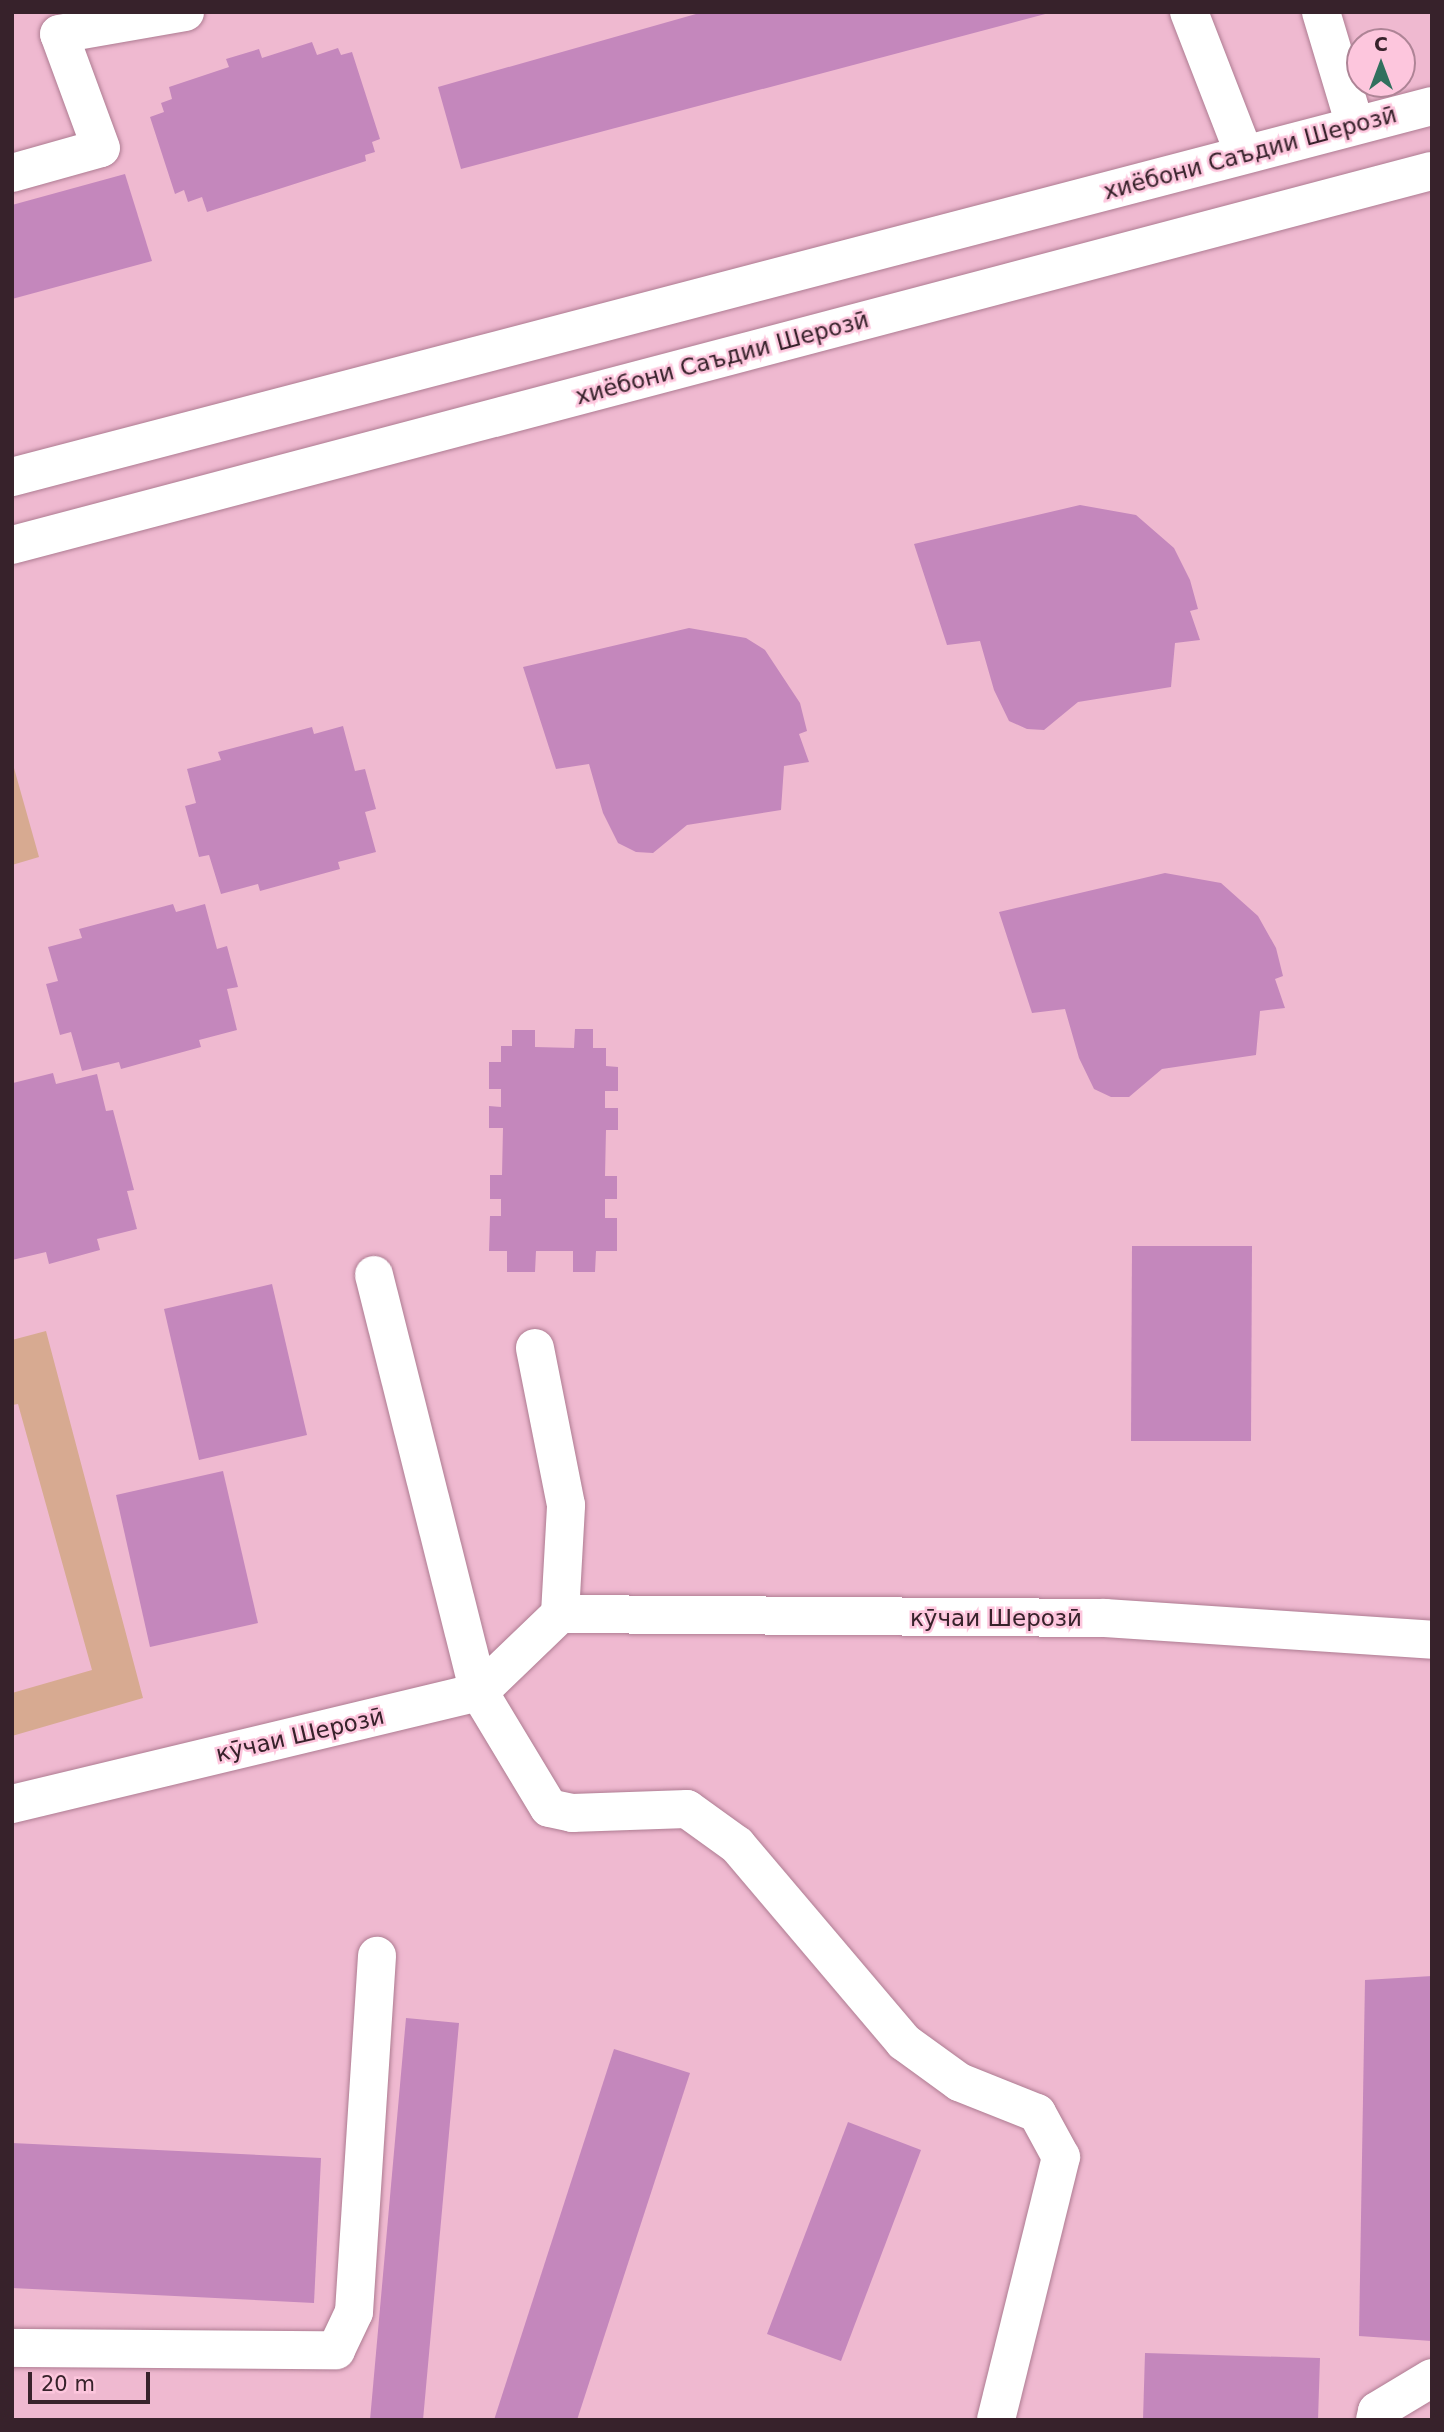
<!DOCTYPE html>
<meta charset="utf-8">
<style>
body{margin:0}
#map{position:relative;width:1444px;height:2432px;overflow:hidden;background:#efb9d0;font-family:"DejaVu Sans",sans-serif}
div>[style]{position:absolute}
.green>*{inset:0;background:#d7aa91}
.building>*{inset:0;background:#c487bc}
.roads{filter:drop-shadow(0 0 2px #ae7c92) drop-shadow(0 0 2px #ae7c92)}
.minor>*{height:38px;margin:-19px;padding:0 19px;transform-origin:19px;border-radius:19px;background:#fff}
.highway>*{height:38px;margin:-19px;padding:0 19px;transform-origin:19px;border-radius:19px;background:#fff}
span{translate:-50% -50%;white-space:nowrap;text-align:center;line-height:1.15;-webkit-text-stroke:5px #fdc6dd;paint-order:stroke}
.street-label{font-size:23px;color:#37222b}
.frame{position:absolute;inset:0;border:14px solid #37222b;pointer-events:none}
.north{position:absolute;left:1346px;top:28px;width:70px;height:70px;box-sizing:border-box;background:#fdc6dd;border:2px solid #ae8496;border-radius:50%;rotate:0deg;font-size:19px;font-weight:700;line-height:28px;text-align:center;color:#37222b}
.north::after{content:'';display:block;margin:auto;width:24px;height:32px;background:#31705e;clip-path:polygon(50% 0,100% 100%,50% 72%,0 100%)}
.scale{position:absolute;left:28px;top:2372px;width:122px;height:32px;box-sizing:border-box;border:4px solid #37222b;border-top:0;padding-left:9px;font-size:21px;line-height:24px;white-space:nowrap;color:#37222b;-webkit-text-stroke:5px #fdc6dd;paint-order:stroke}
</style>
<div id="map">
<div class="green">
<i style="clip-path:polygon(12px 761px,39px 857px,12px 865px)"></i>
<i style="clip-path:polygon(46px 1331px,143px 1698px,12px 1736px,12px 1693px,92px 1670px,18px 1404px,12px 1405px,12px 1340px)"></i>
</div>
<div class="building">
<i style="clip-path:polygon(703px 12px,1049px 12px,1049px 13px,461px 169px,438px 87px)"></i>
<i style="clip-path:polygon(312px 42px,317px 55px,338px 48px,341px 55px,352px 52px,380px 139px,372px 142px,375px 152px,365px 155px,366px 161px,207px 212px,202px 197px,188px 202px,184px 190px,175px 194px,150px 117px,164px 112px,161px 103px,172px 99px,169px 87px,229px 67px,226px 59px,259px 49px,262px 58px)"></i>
<i style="clip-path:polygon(125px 174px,152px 261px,12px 299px,12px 205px)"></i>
<i style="clip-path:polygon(1080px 505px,1136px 515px,1174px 548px,1190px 580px,1198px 609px,1190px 611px,1200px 640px,1175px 643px,1171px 687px,1078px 702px,1044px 730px,1027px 729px,1009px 721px,994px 690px,980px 641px,947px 645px,914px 544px)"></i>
<i style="clip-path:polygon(689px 628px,746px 638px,765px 650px,800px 703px,807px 731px,799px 734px,809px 762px,784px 766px,781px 810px,687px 825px,653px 853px,636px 852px,618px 843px,603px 813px,589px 764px,556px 769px,523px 667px)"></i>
<i style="clip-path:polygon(343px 726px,355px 771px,365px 769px,376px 809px,365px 812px,376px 852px,338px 862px,340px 869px,260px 891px,258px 884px,221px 894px,209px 855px,199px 857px,185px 806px,196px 803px,187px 769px,221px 760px,218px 752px,312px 727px,314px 734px)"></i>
<i style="clip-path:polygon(1165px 873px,1221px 883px,1258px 916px,1276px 948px,1283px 976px,1275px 979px,1285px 1008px,1260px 1011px,1256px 1055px,1162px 1069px,1129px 1097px,1111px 1097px,1094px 1089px,1079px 1058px,1065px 1009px,1032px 1013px,999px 912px)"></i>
<i style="clip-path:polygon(173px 904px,176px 912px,205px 904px,217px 949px,227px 946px,238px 987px,227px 989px,237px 1030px,199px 1040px,201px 1047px,121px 1069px,119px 1062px,82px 1071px,71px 1032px,60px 1035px,46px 984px,58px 981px,48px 947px,82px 938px,79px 929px)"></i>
<i style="clip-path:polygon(575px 1029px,593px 1029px,593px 1048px,606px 1048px,606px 1066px,618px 1067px,618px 1091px,605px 1091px,605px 1108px,618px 1108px,618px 1130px,606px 1130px,605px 1176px,617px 1176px,617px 1199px,605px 1199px,605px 1218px,617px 1218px,617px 1251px,596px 1251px,595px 1272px,573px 1272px,573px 1251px,536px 1251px,535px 1272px,507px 1272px,507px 1251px,489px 1251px,490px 1216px,501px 1216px,501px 1199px,490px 1199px,490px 1175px,502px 1175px,503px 1128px,489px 1128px,489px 1106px,501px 1107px,501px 1089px,489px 1089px,489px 1062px,501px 1062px,501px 1046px,512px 1046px,512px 1030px,535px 1030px,535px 1047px,574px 1048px)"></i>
<i style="clip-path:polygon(53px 1073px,56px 1084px,97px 1074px,106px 1111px,113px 1110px,134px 1190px,127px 1191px,137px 1229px,97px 1239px,100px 1250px,49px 1264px,46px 1252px,12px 1260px,13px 1083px)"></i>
<i style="clip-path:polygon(1132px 1246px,1252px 1246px,1251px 1441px,1131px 1441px)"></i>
<i style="clip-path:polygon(272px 1284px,307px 1435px,199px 1460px,164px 1309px)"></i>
<i style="clip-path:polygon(223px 1471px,258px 1623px,150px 1647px,116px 1495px)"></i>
<i style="clip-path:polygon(1432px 1976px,1432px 2341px,1359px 2336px,1365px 1980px)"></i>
<i style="clip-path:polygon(406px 2018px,459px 2023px,423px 2420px,370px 2420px)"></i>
<i style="clip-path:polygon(614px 2049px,690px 2073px,577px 2420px,494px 2420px)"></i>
<i style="clip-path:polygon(848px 2122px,921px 2150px,841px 2361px,767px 2334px)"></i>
<i style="clip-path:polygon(12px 2143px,321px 2158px,314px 2303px,12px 2288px)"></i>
<i style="clip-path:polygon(1145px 2353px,1320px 2358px,1318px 2420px,1143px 2420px)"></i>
</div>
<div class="roads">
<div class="minor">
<i style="left:1189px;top:12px;width:152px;rotate:68.8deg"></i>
<i style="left:1321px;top:12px;width:118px;rotate:73.3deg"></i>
<i style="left:12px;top:173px;width:92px;rotate:-15.7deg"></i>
<i style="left:101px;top:148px;width:121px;rotate:-110.2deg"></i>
<i style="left:59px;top:34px;width:128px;rotate:-9.9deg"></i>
<i style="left:374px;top:1275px;width:430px;rotate:75.9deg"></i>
<i style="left:479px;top:1692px;width:135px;rotate:58.9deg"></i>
<i style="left:549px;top:1808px;width:24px;rotate:12deg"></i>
<i style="left:572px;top:1813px;width:115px;rotate:-2deg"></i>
<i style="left:687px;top:1809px;width:62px;rotate:35.8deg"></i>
<i style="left:737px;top:1845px;width:258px;rotate:49.7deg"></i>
<i style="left:904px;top:2042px;width:68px;rotate:36deg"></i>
<i style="left:959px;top:2082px;width:84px;rotate:21.7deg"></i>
<i style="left:1037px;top:2113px;width:50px;rotate:61.4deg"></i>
<i style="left:1061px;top:2157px;width:271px;rotate:103.9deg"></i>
<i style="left:560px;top:1614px;width:545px;rotate:0.42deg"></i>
<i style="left:1105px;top:1618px;width:328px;rotate:3.8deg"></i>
<i style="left:12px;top:1804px;width:480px;rotate:-13.5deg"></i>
<i style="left:479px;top:1692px;width:112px;rotate:-43.9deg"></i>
<i style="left:560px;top:1614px;width:109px;rotate:-86.8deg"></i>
<i style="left:566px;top:1505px;width:160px;rotate:-101.2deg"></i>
<i style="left:12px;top:2348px;width:324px;rotate:0.4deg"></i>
<i style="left:336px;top:2350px;width:42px;rotate:-64.7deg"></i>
<i style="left:354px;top:2312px;width:357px;rotate:-86.3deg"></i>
<i style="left:1375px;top:2420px;width:9px;rotate:-77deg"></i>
<i style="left:1377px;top:2411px;width:64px;rotate:-31deg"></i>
</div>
<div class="highway">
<i style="left:12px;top:477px;width:1468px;rotate:-14.64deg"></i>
<i style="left:12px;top:545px;width:1468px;rotate:-14.76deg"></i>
</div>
</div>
<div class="street-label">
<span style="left:1250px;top:153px;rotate:-15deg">хиёбони Саъдии Шерозӣ</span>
<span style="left:722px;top:358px;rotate:-15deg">хиёбони Саъдии Шерозӣ</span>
<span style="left:996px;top:1618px">кӯчаи Шерозӣ</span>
<span style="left:300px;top:1735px;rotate:-13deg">кӯчаи Шерозӣ</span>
</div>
<div class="frame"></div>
<div class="north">С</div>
<div class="scale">20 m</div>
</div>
